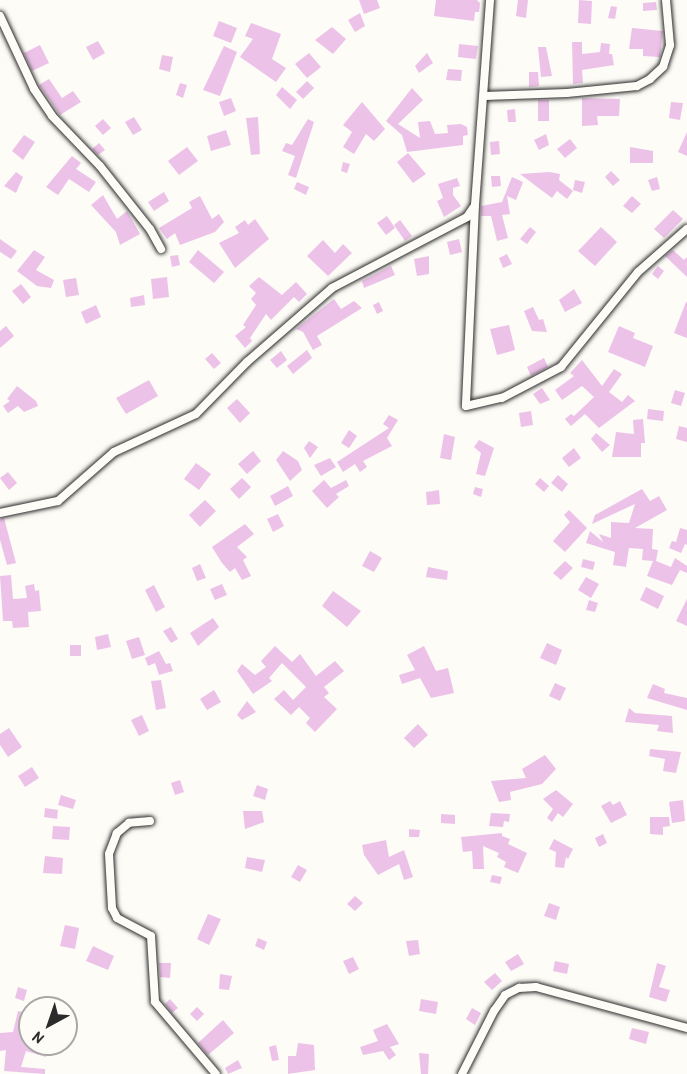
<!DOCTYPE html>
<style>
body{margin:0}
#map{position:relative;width:687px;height:1074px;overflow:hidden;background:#fdfcf7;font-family:"Patrick Hand",sans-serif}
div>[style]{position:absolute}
.building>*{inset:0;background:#edc2e8}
.roads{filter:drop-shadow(0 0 2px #2b2b2b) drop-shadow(0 0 2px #2b2b2b)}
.minor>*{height:8px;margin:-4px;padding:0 4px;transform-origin:4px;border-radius:4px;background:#fdfcf7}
span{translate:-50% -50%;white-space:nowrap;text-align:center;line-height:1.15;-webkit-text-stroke:6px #fdfcf7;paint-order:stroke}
.north{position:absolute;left:18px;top:996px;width:60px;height:60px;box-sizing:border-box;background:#fdfcf7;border:2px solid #a9a8a5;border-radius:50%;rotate:220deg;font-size:16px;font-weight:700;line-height:24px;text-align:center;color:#2b2b2b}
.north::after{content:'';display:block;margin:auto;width:21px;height:27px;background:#2b2b2b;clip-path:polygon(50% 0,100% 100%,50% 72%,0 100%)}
</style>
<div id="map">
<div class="building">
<i style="clip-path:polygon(359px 0,377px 0,380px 8px,364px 14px)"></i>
<i style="clip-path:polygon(436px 0,477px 0,480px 3px,479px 12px,475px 12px,474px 21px,434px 16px)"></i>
<i style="clip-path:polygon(518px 0,528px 0,526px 18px,516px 16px)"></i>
<i style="clip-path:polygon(579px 0,592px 1px,591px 24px,578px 23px)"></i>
<i style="clip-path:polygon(656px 2px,657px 10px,643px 11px,643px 3px)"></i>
<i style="clip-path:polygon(611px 6px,617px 7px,615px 19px,608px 18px)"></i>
<i style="clip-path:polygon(360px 13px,365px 26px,355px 32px,348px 20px)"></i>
<i style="clip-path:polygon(219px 21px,237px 28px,231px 43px,213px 36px)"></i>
<i style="clip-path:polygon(251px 23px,281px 34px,272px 59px,286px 68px,276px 82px,240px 57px,253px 39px,245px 36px)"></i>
<i style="clip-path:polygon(332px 27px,346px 39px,333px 54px,315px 40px)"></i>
<i style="clip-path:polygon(632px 28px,663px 31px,660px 57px,643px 56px,643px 49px,629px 49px)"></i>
<i style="clip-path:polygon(98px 41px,105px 53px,93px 60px,86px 47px)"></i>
<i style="clip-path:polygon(572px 42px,582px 42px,582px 54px,600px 52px,601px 43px,610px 44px,609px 54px,612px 54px,614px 65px,582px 70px,583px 83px,573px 84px)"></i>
<i style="clip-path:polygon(459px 44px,478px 46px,476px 59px,458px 57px)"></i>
<i style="clip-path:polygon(40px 45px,49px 63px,32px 71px,24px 53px)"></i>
<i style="clip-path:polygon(224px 46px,237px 52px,220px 96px,203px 90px)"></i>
<i style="clip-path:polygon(538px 47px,546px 47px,552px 76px,541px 77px)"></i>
<i style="clip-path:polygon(309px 53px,321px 67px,307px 78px,295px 64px)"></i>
<i style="clip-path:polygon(427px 53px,433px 63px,419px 73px,415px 66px)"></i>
<i style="clip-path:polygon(162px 55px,173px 57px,170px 72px,159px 69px)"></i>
<i style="clip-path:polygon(448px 69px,462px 70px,461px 81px,446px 80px)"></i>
<i style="clip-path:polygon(529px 72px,538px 72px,539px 86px,529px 87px)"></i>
<i style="clip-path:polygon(49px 79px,62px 98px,73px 91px,81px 102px,60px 115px,39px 85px)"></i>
<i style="clip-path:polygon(307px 81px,314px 88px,303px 99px,296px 92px)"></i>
<i style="clip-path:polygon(180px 83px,187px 85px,183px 98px,176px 95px)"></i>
<i style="clip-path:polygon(282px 87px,297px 100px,290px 109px,276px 95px)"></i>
<i style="clip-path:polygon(412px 88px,423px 100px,398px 124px,420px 138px,418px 122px,430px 121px,435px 134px,448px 133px,447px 125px,461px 124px,467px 127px,468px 135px,463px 136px,463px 145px,407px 152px,402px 135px,386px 121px)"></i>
<i style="clip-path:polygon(231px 98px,236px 111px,224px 116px,219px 102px)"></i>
<i style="clip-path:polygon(582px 98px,620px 99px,619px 116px,597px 116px,598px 125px,582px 126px)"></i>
<i style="clip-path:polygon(538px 100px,549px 100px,549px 121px,538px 121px)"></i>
<i style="clip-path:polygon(362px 102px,385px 129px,374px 141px,366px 134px,354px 154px,343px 147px,352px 132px,343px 125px)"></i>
<i style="clip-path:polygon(671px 102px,683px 103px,680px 120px,669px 118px)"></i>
<i style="clip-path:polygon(515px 109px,516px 122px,508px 122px,507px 110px)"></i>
<i style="clip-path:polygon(134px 117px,142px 130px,133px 135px,125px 122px)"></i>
<i style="clip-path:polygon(258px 117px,260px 154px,251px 155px,246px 118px)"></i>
<i style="clip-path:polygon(103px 119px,111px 128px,103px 135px,95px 126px)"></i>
<i style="clip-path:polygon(308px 119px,314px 122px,296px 178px,288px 175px,295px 156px,282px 151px,286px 143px,292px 145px)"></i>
<i style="clip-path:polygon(226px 130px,231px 145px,211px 151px,207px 136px)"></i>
<i style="clip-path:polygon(687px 132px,687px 156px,678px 152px)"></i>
<i style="clip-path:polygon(546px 134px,549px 145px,539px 150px,534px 140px)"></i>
<i style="clip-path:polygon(24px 135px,35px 142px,23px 160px,12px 151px)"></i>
<i style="clip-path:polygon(570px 139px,577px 148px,565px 158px,557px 149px)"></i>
<i style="clip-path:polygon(499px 141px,500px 154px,491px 155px,490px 142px)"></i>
<i style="clip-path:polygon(99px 143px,105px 150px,98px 155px,92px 149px)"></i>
<i style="clip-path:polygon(187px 147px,198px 161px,179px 175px,168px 161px)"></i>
<i style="clip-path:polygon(630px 147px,653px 151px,653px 163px,630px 163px)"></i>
<i style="clip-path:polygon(408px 153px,426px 174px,413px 183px,397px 162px)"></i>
<i style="clip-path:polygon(72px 156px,81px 163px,76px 169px,96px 182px,89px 192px,69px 179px,58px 195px,46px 187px)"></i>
<i style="clip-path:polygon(343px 162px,350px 164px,347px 173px,341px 171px)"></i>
<i style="clip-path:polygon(611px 171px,620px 180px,613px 186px,605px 177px)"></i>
<i style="clip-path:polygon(16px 172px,23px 177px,16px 193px,4px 186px)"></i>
<i style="clip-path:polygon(549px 172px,560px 174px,559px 180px,573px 191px,567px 199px,557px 191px,552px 198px,520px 174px)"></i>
<i style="clip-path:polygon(491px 176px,500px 176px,501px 186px,492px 187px)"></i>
<i style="clip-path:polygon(512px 177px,523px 182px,516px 200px,507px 196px,510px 214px,502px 215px,508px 238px,497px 241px,491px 216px,481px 216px,481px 206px,502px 202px)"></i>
<i style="clip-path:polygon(657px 177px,660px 189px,652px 191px,648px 180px)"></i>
<i style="clip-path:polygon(457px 178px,460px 186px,453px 188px,453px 195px,461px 206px,444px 217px,437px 201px,443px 198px,438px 184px)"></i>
<i style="clip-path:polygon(575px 180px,585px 182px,582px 193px,573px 190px)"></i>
<i style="clip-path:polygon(297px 182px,309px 187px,306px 195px,294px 189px)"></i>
<i style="clip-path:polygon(164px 192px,169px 201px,154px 211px,148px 202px)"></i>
<i style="clip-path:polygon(103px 195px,117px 219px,127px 211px,140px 234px,120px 245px,116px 232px,91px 205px)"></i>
<i style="clip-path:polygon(200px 196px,212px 219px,219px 214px,224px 222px,215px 232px,180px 245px,175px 233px,167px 239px,159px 228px,192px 208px,189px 202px)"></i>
<i style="clip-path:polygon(632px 196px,641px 204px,632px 213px,623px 206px)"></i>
<i style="clip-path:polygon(673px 210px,683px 219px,664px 238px,654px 229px)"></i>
<i style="clip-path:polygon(387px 216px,395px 228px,386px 235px,377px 223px)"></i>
<i style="clip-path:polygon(255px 219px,269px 239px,235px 268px,219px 243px,239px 233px,235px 227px,245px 220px,248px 225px)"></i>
<i style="clip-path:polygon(400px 220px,412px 236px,405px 241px,394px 225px)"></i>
<i style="clip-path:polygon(530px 227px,536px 232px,527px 244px,520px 239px)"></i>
<i style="clip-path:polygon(601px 227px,617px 242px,595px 266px,578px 251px)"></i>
<i style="clip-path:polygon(0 239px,17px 251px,11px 259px,0 252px)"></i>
<i style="clip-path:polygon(459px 239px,462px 252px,450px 255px,447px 242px)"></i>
<i style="clip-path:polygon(323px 240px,335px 253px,343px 244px,352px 253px,328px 276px,307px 256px)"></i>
<i style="clip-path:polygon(34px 250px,45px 257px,36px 270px,54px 280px,51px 288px,37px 286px,17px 271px)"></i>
<i style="clip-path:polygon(198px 250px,224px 272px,214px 283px,189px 262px)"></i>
<i style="clip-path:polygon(673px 250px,684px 260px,687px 257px,687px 277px,665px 256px)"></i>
<i style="clip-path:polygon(507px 254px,512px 264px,503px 268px,499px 258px)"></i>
<i style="clip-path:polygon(178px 255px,180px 265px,172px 267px,170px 256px)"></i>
<i style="clip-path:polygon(429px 256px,429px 274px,417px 276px,414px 259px)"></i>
<i style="clip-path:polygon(391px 266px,395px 275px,364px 288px,362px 281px)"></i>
<i style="clip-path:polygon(658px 266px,664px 271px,658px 279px,652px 274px)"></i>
<i style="clip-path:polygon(167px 277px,169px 297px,153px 299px,151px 279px)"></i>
<i style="clip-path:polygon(259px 277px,282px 295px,296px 282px,307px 294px,299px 302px,294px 297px,271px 320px,266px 314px,250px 338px,252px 341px,245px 348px,235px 336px,246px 327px,243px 325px,256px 305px,251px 299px,256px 293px,249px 286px)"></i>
<i style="clip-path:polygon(76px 278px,79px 295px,66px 297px,63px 280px)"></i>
<i style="clip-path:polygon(21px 284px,31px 297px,23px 304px,12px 291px)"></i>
<i style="clip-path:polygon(574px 289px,582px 303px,565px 312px,559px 300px)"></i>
<i style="clip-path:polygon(144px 295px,145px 305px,131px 307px,130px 298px)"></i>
<i style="clip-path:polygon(334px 299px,341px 309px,354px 301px,362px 308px,317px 336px,322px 345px,313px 350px,303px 332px,296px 329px)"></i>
<i style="clip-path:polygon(379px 302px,383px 311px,377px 314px,373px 305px)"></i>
<i style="clip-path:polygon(686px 302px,687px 302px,687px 338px,674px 333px)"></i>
<i style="clip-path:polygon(96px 305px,101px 317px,86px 324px,81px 312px)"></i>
<i style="clip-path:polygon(533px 307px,539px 320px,543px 319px,547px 332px,532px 331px,524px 311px)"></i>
<i style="clip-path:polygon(509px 325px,515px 350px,497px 355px,490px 329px)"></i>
<i style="clip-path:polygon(6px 326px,14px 336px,0 348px,0 331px)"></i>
<i style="clip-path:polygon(619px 326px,635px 333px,633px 338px,653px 346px,645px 367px,608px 352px)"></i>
<i style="clip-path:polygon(307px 350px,312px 358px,293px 374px,287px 366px)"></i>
<i style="clip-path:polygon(281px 351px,287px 360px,277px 368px,270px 360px)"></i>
<i style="clip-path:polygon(212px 353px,221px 363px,214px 369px,205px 359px)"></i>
<i style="clip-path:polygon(544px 358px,548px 367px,531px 376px,527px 367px)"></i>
<i style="clip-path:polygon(582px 360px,602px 386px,614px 369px,622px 374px,609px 392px,622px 402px,628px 395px,635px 401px,599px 428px,585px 414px,571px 426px,565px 419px,571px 414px,574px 416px,594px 397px,582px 386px,562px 400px,555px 390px,574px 376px,570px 373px)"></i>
<i style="clip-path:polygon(149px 380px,158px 396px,126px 414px,116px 398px)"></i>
<i style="clip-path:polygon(17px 386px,36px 401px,38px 406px,24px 412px,18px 406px,8px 413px,3px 406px,10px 401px,7px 399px)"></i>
<i style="clip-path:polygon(542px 388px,550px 400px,540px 404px,533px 394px)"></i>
<i style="clip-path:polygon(675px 390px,685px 393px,681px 406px,671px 403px)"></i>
<i style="clip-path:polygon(237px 399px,250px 413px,240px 423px,227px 408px)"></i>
<i style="clip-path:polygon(648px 409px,664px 411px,663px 421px,647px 419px)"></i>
<i style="clip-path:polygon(531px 411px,533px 425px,521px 427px,519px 413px)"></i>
<i style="clip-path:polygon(389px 415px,398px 420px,387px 438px,392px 446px,363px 461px,367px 467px,360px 472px,355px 464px,343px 472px,337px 462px,389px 428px,383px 424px)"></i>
<i style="clip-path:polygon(643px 419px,645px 443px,641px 443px,641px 457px,612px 457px,616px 432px,634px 434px,633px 420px)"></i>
<i style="clip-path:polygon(679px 426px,687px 428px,687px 442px,676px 439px)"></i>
<i style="clip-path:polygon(349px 430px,357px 436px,349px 448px,341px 443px)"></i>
<i style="clip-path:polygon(596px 433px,610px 445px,602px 452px,591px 439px)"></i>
<i style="clip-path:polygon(444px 434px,455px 437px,451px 460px,440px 458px)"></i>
<i style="clip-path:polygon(479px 440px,494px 448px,485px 476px,476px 474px,481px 453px,474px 447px)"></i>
<i style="clip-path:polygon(309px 441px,318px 447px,310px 458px,304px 448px)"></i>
<i style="clip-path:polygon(574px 448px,581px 458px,569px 467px,562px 458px)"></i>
<i style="clip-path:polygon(253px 451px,261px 461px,247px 474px,238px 464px)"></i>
<i style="clip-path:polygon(283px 451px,298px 461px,302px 470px,290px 481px,276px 460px)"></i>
<i style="clip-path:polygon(330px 458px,336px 467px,321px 476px,314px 465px)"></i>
<i style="clip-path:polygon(196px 463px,211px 474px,199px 490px,184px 479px)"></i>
<i style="clip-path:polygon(8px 472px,17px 483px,9px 490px,0 478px)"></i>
<i style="clip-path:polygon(558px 475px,568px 484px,562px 492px,551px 483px)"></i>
<i style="clip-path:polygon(242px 478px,251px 487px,239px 499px,230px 489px)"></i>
<i style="clip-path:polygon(540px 478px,549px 486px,544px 492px,535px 484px)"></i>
<i style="clip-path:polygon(324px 480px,331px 488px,346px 480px,349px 486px,336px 494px,339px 497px,327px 508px,312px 491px)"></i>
<i style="clip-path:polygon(288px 486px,293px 496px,275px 506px,270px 496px)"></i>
<i style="clip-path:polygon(475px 487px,483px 489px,481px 497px,473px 494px)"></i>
<i style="clip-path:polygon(642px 489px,650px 501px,659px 496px,667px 510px,635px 528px,653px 529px,652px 549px,658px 550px,656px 561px,671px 567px,675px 558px,687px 566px,687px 573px,680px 570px,672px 585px,647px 576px,653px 561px,642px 560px,643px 549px,629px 548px,626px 567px,613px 565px,615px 552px,586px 543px,590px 531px,603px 542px,599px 534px,611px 538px,611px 522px,629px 523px,635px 504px,592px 524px,595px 515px)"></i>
<i style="clip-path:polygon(439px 490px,440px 504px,427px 505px,426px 492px)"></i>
<i style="clip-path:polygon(205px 500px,216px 511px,200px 527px,189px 515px)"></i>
<i style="clip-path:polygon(569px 510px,587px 528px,565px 552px,553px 541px,570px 522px,564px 515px)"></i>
<i style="clip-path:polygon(278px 514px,284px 526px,273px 532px,267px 519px)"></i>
<i style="clip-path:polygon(4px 518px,16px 563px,7px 565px,0 540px,0 519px)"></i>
<i style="clip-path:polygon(245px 524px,254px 534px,237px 547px,247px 557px,243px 560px,251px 576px,242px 580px,235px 568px,230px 572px,222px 563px,212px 547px)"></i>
<i style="clip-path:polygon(680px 528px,687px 530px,687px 545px,685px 544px,681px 553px,669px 548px,672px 541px,676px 542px)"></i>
<i style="clip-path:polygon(370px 551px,382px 558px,374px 572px,362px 566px)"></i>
<i style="clip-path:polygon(583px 559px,595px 562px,593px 570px,581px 567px)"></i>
<i style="clip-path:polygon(565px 561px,573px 568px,561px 580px,553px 573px)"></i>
<i style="clip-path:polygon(200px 564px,206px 578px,197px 581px,192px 568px)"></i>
<i style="clip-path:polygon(428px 567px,448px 571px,447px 580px,426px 577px)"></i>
<i style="clip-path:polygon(11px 575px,13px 599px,27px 598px,25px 586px,34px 584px,35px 591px,39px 590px,41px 611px,28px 612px,29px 627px,13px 628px,12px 621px,3px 621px,0 576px)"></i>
<i style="clip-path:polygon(586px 577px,599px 584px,591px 598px,578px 590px)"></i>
<i style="clip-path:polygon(222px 584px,227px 595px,215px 600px,210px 589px)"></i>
<i style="clip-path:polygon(154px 585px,165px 607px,156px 612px,145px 590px)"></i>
<i style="clip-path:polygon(646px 587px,664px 596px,658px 609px,640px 600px)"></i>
<i style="clip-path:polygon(333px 591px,361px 611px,347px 627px,322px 606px)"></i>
<i style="clip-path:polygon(687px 599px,687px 626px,676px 621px)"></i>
<i style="clip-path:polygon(589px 600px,598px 603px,595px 612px,586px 610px)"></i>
<i style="clip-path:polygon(213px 618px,219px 627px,198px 646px,190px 633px)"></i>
<i style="clip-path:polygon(171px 627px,178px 639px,171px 643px,163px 631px)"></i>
<i style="clip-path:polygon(108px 634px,111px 647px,97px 650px,95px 637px)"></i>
<i style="clip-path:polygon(139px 637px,145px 655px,132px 659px,126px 641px)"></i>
<i style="clip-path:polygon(547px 643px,562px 650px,556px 665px,540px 658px)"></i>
<i style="clip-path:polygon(70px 645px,81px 645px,81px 656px,70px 656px)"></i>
<i style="clip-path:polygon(275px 646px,292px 662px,300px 654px,316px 676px,335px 661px,344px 671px,324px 687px,329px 693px,324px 697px,337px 709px,315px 732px,306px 723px,310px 718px,299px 707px,291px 715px,274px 699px,284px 690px,293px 700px,306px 687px,282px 663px,269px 678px,272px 681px,253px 694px,237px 671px,242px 664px,255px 675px,266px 667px,261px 661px)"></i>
<i style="clip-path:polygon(424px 646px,436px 671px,448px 668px,454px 693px,431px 698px,420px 678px,402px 684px,399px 675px,415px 670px,407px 655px)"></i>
<i style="clip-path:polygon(159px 651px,166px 664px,170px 663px,173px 671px,159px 675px,155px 663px,148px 666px,145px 658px)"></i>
<i style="clip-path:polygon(161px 680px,166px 708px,156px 710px,151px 681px)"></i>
<i style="clip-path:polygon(555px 683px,566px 688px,560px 701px,549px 696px)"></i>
<i style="clip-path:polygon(653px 684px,665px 689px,664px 693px,687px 698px,687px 710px,647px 698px)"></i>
<i style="clip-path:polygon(214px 690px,221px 702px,207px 710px,200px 699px)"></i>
<i style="clip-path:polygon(247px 701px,256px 712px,242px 720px,237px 715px)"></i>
<i style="clip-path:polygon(629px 708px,635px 713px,672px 716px,673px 733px,657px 731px,659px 725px,625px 722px)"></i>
<i style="clip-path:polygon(142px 715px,149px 731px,139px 736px,131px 720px)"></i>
<i style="clip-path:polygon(418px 724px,428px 735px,414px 748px,404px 738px)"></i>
<i style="clip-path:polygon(9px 728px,22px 747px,8px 757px,0 745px,0 734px)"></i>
<i style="clip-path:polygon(650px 749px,681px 752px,676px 773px,663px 771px,665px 759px,649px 756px)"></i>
<i style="clip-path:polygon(545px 755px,556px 769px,542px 784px,510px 792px,511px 800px,499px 802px,491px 781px,526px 778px,522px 769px)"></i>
<i style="clip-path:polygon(32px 767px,39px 778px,25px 787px,18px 776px)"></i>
<i style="clip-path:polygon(180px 780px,184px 792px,175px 795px,171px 783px)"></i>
<i style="clip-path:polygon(257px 785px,268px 789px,265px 800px,253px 796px)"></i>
<i style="clip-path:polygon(556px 790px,573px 804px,563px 817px,558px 813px,552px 822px,547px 818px,553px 809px,543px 799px)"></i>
<i style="clip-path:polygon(61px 795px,76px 800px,73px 809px,58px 805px)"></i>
<i style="clip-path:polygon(683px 800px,685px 821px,672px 823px,669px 802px)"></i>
<i style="clip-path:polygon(610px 801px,613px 805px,620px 801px,627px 815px,611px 823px,601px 806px)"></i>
<i style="clip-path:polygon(45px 808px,58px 810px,57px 819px,44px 817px)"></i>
<i style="clip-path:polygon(243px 811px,262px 811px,264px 822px,245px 829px)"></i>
<i style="clip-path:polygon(491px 813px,510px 814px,509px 822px,504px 821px,503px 827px,489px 826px)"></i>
<i style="clip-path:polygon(441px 814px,455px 815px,455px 824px,441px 823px)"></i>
<i style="clip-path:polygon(650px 817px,669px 817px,670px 826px,663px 827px,663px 835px,650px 834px)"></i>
<i style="clip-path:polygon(53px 826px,70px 827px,69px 840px,52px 839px)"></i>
<i style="clip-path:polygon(409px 829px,420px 830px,419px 837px,409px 837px)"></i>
<i style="clip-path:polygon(502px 833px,502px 836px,510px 839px,508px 844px,527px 853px,518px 873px,504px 867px,506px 862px,497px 857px,499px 853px,483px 846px,484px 869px,473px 869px,472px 851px,463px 852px,461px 837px)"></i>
<i style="clip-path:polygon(603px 834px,607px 843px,599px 847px,595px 838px)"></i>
<i style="clip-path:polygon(554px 839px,573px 849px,568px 859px,566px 857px,564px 868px,555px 867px,556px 852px,549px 849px)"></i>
<i style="clip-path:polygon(386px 840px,389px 857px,404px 850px,413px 877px,404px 880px,399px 864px,378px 875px,364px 855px,362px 845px)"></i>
<i style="clip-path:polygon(45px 856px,63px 858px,62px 874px,43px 873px)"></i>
<i style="clip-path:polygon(247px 857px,265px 860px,262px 872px,245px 868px)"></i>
<i style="clip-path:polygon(298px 865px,307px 870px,300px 882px,291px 877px)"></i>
<i style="clip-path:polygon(492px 875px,502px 877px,500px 884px,490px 882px)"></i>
<i style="clip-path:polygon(355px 896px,363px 903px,355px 911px,347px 904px)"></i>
<i style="clip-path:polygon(549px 903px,560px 907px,556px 920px,544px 916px)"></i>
<i style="clip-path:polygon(208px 914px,221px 919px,209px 945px,197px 939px)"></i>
<i style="clip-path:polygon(65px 925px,79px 928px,75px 949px,60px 946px)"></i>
<i style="clip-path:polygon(258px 938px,267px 942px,264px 950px,255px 946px)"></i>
<i style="clip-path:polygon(418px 940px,420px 954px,409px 956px,406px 941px)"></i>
<i style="clip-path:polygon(93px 946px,114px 956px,108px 970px,86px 961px)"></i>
<i style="clip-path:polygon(518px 954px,524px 964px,511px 971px,505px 962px)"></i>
<i style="clip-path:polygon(353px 957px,359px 969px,349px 974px,343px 961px)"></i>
<i style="clip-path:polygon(555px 961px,569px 964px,567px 974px,553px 971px)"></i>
<i style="clip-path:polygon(159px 963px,171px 963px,170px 978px,160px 977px)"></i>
<i style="clip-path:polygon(657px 963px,666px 966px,659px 987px,670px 990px,666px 1002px,649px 997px)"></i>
<i style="clip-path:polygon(495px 973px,502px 981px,492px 990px,484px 982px)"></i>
<i style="clip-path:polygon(220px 974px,232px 976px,229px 990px,219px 989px)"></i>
<i style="clip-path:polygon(18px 987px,27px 990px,24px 1001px,15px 998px)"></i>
<i style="clip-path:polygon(170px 999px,178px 1008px,172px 1013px,165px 1004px)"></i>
<i style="clip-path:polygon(421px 999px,438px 1002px,436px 1014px,419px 1011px)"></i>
<i style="clip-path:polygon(197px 1007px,204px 1014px,197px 1021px,190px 1014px)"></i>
<i style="clip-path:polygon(472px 1008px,481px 1013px,475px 1025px,466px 1019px)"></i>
<i style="clip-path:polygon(18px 1011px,30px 1014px,24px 1039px,48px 1049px,46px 1057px,26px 1051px,21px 1067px,45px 1069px,45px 1074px,4px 1071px,6px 1050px,0 1051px,0 1033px,13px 1032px)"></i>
<i style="clip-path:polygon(223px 1020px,234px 1033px,208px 1055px,198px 1043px)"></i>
<i style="clip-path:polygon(387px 1024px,399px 1044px,390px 1047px,396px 1055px,389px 1060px,383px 1051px,363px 1055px,360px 1047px,378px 1041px,373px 1030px)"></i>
<i style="clip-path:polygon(632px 1028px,649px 1032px,646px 1044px,629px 1039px)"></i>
<i style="clip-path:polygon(298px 1043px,314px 1045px,315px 1070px,288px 1074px,288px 1056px,296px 1056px)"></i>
<i style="clip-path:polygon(276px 1045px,279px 1060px,272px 1061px,269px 1047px)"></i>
<i style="clip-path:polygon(419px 1053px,429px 1054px,428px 1074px,421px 1074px)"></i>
<i style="clip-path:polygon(238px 1060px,242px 1068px,228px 1074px,225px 1068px)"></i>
</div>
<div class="roads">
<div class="minor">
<i style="left:0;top:16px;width:81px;rotate:65deg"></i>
<i style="left:34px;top:89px;width:32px;rotate:56deg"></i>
<i style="left:52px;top:116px;width:69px;rotate:46.2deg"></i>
<i style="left:100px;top:166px;width:80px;rotate:51.6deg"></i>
<i style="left:150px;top:229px;width:23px;rotate:61deg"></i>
<i style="left:485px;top:96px;width:82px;rotate:-2.1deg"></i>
<i style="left:567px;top:93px;width:70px;rotate:-5.7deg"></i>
<i style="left:637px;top:86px;width:15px;rotate:-28deg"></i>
<i style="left:650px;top:79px;width:18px;rotate:-43deg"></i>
<i style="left:663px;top:67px;width:23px;rotate:-72deg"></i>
<i style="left:670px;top:45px;width:45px;rotate:-95.1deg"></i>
<i style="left:475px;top:205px;width:201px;rotate:92.6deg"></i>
<i style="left:466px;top:406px;width:37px;rotate:-13deg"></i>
<i style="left:502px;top:398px;width:67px;rotate:-27.7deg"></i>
<i style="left:561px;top:367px;width:122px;rotate:-51deg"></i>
<i style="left:638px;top:272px;width:65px;rotate:-41.3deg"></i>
<i style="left:0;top:513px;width:59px;rotate:-11.7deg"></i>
<i style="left:58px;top:501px;width:74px;rotate:-41.2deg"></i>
<i style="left:114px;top:452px;width:90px;rotate:-24.9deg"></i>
<i style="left:196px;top:414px;width:73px;rotate:-45.6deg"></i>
<i style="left:247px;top:362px;width:113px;rotate:-41deg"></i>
<i style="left:332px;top:288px;width:153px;rotate:-27.7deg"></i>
<i style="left:467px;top:217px;width:14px;rotate:-56deg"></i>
<i style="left:475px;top:205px;width:206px;rotate:-85.8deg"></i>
<i style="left:150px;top:821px;width:21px;rotate:175deg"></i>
<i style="left:129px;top:823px;width:16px;rotate:140deg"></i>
<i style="left:117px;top:833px;width:22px;rotate:111deg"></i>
<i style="left:109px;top:854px;width:54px;rotate:86.8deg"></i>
<i style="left:112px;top:908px;width:11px;rotate:63deg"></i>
<i style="left:117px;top:918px;width:38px;rotate:28deg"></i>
<i style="left:151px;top:936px;width:66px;rotate:86.5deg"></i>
<i style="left:155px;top:1002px;width:94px;rotate:49.7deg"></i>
<i style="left:462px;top:1074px;width:71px;rotate:-63.1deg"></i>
<i style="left:494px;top:1011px;width:19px;rotate:-55deg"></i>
<i style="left:505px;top:995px;width:16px;rotate:-27deg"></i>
<i style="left:519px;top:988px;width:17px;rotate:-3deg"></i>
<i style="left:536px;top:987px;width:156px;rotate:15.2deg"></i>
</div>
</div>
<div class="north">N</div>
</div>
